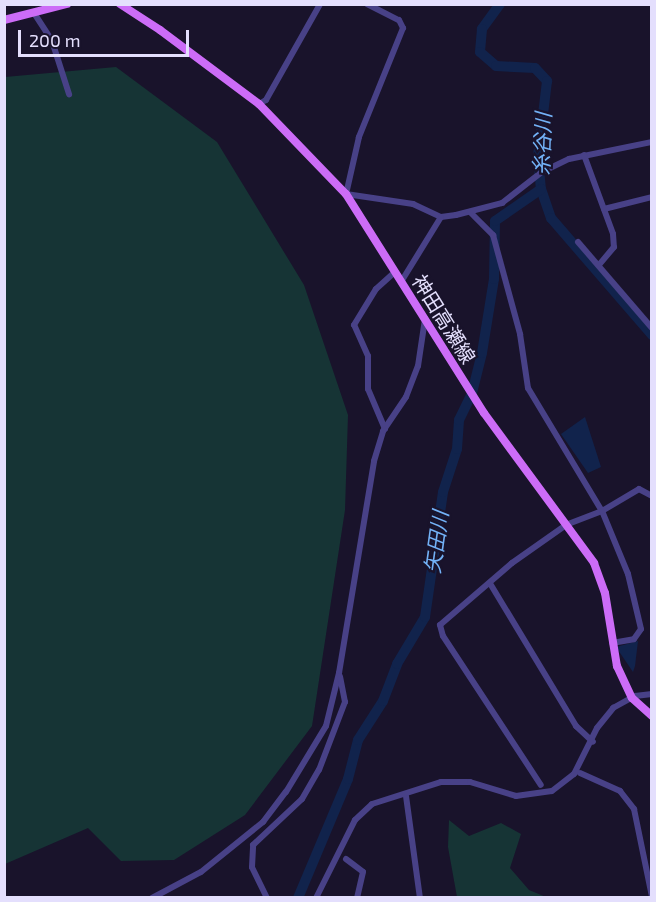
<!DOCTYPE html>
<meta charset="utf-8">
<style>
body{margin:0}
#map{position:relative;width:656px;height:902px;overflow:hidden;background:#19132b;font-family:"Exo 2","Noto Sans JP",sans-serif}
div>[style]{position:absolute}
.green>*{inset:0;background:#163435}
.water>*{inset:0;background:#11234c}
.river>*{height:10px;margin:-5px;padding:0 5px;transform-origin:5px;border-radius:5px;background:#11234c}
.minor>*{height:6px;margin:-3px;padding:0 3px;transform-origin:3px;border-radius:3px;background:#484187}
.major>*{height:8px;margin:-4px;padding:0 4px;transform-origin:4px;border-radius:4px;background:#cc6cf7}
span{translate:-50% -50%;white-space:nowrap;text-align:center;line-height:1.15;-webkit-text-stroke:4.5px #19132b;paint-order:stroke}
.street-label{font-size:20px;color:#e4dffd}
.water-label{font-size:21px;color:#73b2f7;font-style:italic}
.frame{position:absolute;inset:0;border:6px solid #e4dffd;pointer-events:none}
.scale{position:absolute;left:18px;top:30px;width:171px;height:27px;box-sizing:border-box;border:3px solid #e4dffd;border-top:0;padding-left:8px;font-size:18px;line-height:21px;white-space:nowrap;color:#e4dffd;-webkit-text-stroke:4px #19132b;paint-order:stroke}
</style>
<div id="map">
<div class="green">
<i style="clip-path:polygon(116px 67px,217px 142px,304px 285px,348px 415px,345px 510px,312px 726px,245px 815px,174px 860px,121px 861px,88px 828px,5px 864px,5px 77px)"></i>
<i style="clip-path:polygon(449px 820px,469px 836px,501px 823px,521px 834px,510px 868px,529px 890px,546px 897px,457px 897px,448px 847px)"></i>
</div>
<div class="water">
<i style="clip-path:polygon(585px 417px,601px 467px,588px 473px,561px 434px)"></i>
<i style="clip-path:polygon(638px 641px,635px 666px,633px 672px,616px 647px)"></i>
</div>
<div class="river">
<i style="left:500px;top:4px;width:31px;rotate:126deg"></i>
<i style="left:482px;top:29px;width:23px;rotate:95deg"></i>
<i style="left:480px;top:52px;width:21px;rotate:41deg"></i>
<i style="left:496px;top:66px;width:39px;rotate:3deg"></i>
<i style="left:535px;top:68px;width:18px;rotate:47deg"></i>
<i style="left:547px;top:81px;width:76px;rotate:96.8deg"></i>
<i style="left:538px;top:156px;width:33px;rotate:85deg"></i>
<i style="left:541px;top:189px;width:31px;rotate:71deg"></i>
<i style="left:551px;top:218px;width:155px;rotate:49.2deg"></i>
<i style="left:298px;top:898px;width:129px;rotate:-67.2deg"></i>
<i style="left:348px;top:779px;width:40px;rotate:-75.6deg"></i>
<i style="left:358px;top:740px;width:46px;rotate:-57.3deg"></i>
<i style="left:383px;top:701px;width:40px;rotate:-69deg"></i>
<i style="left:397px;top:664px;width:55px;rotate:-59.2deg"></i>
<i style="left:425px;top:617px;width:126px;rotate:-81.8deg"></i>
<i style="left:443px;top:492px;width:45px;rotate:-72deg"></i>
<i style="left:457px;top:449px;width:29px;rotate:-86deg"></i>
<i style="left:459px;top:420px;width:30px;rotate:-64deg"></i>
<i style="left:472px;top:393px;width:41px;rotate:-76deg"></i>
<i style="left:482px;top:353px;width:75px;rotate:-80.8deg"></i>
<i style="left:494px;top:279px;width:58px;rotate:-89deg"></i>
<i style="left:495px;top:221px;width:56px;rotate:-34.8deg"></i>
</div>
<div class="minor">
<i style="left:367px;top:4px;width:36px;rotate:27deg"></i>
<i style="left:399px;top:20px;width:9px;rotate:63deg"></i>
<i style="left:403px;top:28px;width:118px;rotate:112deg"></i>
<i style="left:359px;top:137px;width:58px;rotate:102.8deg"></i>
<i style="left:346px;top:194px;width:68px;rotate:8.5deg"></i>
<i style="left:413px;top:204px;width:31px;rotate:25deg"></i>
<i style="left:441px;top:217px;width:15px;rotate:-8deg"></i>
<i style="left:456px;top:215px;width:48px;rotate:-14.6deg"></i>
<i style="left:502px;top:203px;width:51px;rotate:-37.8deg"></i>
<i style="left:542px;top:172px;width:30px;rotate:-26deg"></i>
<i style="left:569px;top:159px;width:85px;rotate:-11.6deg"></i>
<i style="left:34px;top:13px;width:33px;rotate:57deg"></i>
<i style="left:52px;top:41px;width:56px;rotate:72.2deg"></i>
<i style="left:259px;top:104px;width:8px;rotate:-30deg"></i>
<i style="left:266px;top:100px;width:110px;rotate:-60.6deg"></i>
<i style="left:584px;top:155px;width:84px;rotate:69.8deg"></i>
<i style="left:613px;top:234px;width:13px;rotate:86deg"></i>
<i style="left:614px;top:247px;width:23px;rotate:130deg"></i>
<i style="left:604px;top:209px;width:49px;rotate:-14deg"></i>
<i style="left:470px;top:212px;width:33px;rotate:45deg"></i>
<i style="left:493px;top:235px;width:103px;rotate:74.7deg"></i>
<i style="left:520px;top:334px;width:55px;rotate:81.6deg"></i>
<i style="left:528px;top:388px;width:144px;rotate:59deg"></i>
<i style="left:602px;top:511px;width:39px;rotate:159deg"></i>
<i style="left:566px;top:525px;width:66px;rotate:144.9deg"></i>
<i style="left:512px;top:563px;width:95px;rotate:139.3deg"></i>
<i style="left:440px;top:625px;width:11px;rotate:75deg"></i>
<i style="left:443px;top:636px;width:178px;rotate:56.7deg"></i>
<i style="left:578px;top:242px;width:113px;rotate:49.3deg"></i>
<i style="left:401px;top:282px;width:76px;rotate:-58.4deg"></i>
<i style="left:385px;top:429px;width:43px;rotate:-113deg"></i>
<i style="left:368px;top:389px;width:33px;rotate:-90deg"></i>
<i style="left:368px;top:356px;width:34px;rotate:-114deg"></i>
<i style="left:354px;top:325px;width:42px;rotate:-58.6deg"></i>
<i style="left:376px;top:289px;width:25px;rotate:-42deg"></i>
<i style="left:491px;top:585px;width:165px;rotate:58.9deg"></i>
<i style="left:576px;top:726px;width:23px;rotate:43deg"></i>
<i style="left:612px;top:643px;width:22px;rotate:-10deg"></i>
<i style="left:634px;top:639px;width:12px;rotate:-55deg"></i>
<i style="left:641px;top:629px;width:57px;rotate:-103.3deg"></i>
<i style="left:628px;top:574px;width:68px;rotate:-112.4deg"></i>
<i style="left:602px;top:511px;width:43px;rotate:-30.7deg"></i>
<i style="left:639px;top:489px;width:15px;rotate:28deg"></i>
<i style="left:580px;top:773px;width:44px;rotate:24.2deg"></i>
<i style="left:620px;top:791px;width:23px;rotate:52deg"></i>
<i style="left:634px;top:809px;width:90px;rotate:78.4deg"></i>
<i style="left:406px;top:796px;width:103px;rotate:82.2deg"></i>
<i style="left:346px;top:859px;width:21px;rotate:37deg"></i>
<i style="left:363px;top:872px;width:27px;rotate:103deg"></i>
<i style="left:152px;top:898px;width:55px;rotate:-28deg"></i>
<i style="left:201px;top:872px;width:80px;rotate:-38.9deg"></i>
<i style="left:263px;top:822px;width:38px;rotate:-53deg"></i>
<i style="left:286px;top:792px;width:77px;rotate:-58.8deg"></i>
<i style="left:326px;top:726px;width:55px;rotate:-76.2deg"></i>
<i style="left:339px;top:673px;width:215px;rotate:-80.6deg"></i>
<i style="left:374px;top:461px;width:31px;rotate:-73deg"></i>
<i style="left:383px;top:431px;width:41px;rotate:-55.9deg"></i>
<i style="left:406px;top:397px;width:33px;rotate:-69deg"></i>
<i style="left:418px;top:366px;width:48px;rotate:-81.5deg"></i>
<i style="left:267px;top:898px;width:34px;rotate:-116deg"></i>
<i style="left:252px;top:867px;width:22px;rotate:-87deg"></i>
<i style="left:253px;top:845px;width:67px;rotate:-43.2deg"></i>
<i style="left:302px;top:799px;width:34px;rotate:-60deg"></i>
<i style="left:319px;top:770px;width:73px;rotate:-69.1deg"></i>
<i style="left:345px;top:702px;width:26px;rotate:-101deg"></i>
<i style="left:316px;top:898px;width:87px;rotate:-63.4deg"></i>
<i style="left:355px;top:820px;width:23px;rotate:-43deg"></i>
<i style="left:372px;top:804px;width:72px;rotate:-17.7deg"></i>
<i style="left:441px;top:782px;width:29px"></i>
<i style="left:470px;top:782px;width:48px;rotate:16.9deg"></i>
<i style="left:516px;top:796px;width:36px;rotate:-8deg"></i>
<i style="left:552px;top:791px;width:28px;rotate:-38deg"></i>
<i style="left:574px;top:774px;width:51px;rotate:-63.4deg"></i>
<i style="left:597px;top:728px;width:26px;rotate:-51deg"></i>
<i style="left:613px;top:708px;width:25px;rotate:-29deg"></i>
<i style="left:635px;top:696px;width:17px;rotate:-7deg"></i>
</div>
<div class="major">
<i style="left:120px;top:4px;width:48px;rotate:33deg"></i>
<i style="left:160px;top:30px;width:124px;rotate:36.8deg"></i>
<i style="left:259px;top:104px;width:125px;rotate:46deg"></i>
<i style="left:346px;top:194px;width:259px;rotate:57.8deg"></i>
<i style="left:484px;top:413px;width:186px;rotate:53.7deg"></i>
<i style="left:594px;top:563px;width:32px;rotate:70deg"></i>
<i style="left:605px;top:593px;width:74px;rotate:80.7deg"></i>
<i style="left:617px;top:666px;width:35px;rotate:65deg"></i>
<i style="left:632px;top:698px;width:27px;rotate:42deg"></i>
<i style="left:4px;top:20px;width:65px;rotate:-14.3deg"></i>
</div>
<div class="street-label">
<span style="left:444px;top:319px;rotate:58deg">神田高瀬線</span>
</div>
<div class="water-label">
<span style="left:542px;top:144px;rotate:-88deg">糸谷川</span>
<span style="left:436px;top:542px;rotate:-82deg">矢田川</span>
</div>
<div class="frame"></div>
<div class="scale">200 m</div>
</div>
